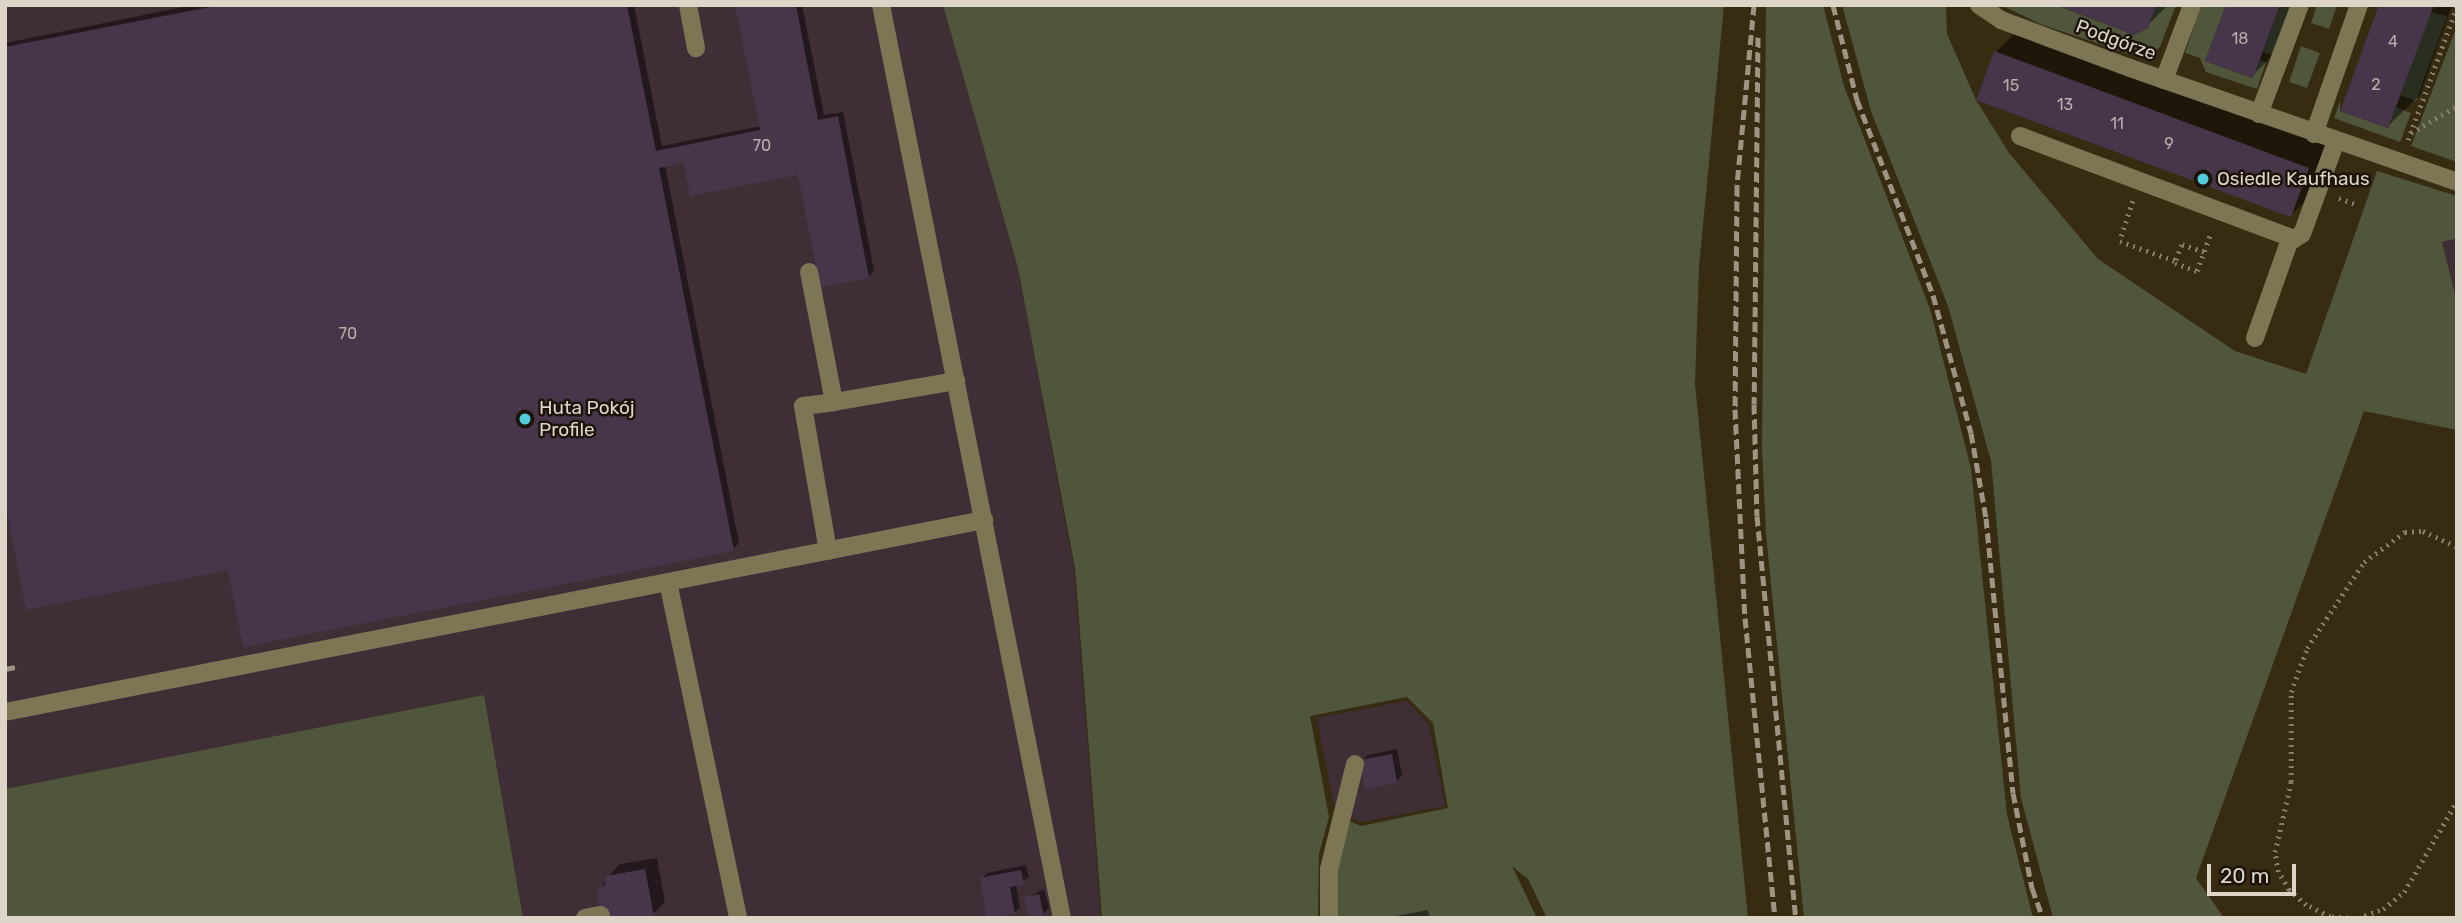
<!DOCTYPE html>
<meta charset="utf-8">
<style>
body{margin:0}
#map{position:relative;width:2462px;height:923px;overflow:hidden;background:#372b12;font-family:Rubik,sans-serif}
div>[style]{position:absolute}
.industrial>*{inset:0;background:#402e37}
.green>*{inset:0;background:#4f563c}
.shadow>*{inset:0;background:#0007}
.building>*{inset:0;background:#47354a}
.path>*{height:4.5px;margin-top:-2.25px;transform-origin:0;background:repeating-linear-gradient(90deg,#877d6a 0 2px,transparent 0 7px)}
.minor>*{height:18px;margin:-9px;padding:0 9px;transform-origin:9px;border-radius:9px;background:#7c7654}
.rail>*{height:5px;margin-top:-2.5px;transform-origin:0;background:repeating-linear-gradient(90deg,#9d9482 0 10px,transparent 0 15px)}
.dots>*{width:19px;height:19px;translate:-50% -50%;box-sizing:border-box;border:4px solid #1a140a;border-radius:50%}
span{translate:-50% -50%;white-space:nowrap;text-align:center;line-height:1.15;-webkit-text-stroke:5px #1a140a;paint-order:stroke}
.number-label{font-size:16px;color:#b8ada8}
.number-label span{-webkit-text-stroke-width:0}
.street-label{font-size:19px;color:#ddd5c7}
.poi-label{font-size:19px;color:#ddd5c7}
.left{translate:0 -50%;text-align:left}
.frame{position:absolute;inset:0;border:7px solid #ddd5c7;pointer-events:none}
.scale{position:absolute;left:2207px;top:864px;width:89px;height:32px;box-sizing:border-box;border:4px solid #ddd5c7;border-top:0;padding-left:9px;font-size:21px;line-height:24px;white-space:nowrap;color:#ddd5c7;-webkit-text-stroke:5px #1a140a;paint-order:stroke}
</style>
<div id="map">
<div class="industrial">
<i style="clip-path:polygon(5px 5px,943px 5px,1018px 268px,1074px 569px,1101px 918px,523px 918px,484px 695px,5px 789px)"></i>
<i style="clip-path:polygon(2457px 238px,2457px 302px,2442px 241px)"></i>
<i style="clip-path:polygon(1407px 701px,1429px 725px,1445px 806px,1360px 822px,1335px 810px,1317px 718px)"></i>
</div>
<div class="green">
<i style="clip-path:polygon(943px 5px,1724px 5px,1699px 267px,1695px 384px,1748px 918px,1547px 918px,1528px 879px,1512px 866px,1537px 918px,1335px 918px,1334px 869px,1349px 821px,1361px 826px,1448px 808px,1433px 723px,1407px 697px,1310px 716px,1329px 817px,1319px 854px,1318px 918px,1102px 918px,1075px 568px,1018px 268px)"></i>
<i style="clip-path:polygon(1766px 5px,1823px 5px,1844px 86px,1930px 309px,1971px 468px,2007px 815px,2033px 918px,1804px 918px,1766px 534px,1762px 450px)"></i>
<i style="clip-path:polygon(1842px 5px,1946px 5px,1947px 34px,1976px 100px,2009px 153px,2098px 259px,2235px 351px,2306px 374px,2377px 171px,2457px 196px,2457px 238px,2442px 242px,2457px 302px,2457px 430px,2364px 411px,2196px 878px,2224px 918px,2053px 918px,2021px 798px,1991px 461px,1948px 306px,1871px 111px)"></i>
<i style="clip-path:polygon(2001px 5px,2056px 5px,2134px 35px,2148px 28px,2156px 5px,2176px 5px,2160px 47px,2149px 56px,2129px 54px,2040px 24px)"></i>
<i style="clip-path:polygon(2201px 5px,2226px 5px,2205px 61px,2252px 78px,2260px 60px,2266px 62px,2257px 89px,2206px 72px,2200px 58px,2185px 53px)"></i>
<i style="clip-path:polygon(2280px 5px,2294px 5px,2278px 57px,2263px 52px)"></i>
<i style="clip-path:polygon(2317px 5px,2337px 5px,2329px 29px,2311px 23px)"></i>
<i style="clip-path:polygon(2431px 12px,2447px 16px,2416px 101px,2400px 95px)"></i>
<i style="clip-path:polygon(2457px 26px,2457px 162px,2411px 146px)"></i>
<i style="clip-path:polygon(2301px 46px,2320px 53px,2307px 88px,2289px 82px)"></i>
<i style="clip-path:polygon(2340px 101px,2340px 111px,2388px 128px,2396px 107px,2411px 113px,2400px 142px,2334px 118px)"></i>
<i style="clip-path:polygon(484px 695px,523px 918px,5px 918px,5px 789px)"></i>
</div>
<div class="shadow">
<i style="clip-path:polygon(193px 5px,634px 5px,662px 146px,761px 126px,737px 5px,802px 5px,824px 115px,843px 112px,874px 270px,869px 276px,799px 172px,685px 161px,665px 165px,739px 543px,733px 549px,230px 568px,5px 491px,5px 43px)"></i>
<i style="clip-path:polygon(2060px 5px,2168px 5px,2146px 27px)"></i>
<i style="clip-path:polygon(2227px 5px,2298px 5px,2284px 44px,2252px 76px)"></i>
<i style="clip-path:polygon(2381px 5px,2452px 5px,2420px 95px,2388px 126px)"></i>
<i style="clip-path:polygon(2027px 21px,2340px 137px,2322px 184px,2291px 215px,1996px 52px)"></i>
<i style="clip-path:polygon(1397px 749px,1402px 775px,1397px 781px,1362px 761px,1368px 755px)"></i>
<i style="clip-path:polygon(657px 858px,665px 902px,653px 914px,603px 918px,599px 891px,608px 877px,620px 864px)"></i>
<i style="clip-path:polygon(1026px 865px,1029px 877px,1016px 885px,1020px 907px,1015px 912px,982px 879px,987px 873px)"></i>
<i style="clip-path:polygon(1044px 889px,1049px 908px,1043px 914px,1026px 898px)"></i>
<i style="clip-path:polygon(1428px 910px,1430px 918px,1385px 918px)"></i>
</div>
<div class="building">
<i style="clip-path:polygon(220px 5px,627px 5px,656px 151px,760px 130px,735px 5px,796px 5px,818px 120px,838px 116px,869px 278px,820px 287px,798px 175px,690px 196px,684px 163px,659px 168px,734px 551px,243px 647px,228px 570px,26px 610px,5px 501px,5px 47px)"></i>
<i style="clip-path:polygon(2057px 5px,2156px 5px,2148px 28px,2134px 35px)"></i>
<i style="clip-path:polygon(2226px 5px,2280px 5px,2253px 78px,2205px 61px)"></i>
<i style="clip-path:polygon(2379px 5px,2434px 5px,2388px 128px,2340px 111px)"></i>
<i style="clip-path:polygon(1994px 51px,2309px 168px,2291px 217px,1976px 100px)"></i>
<i style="clip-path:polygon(1392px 754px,1397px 783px,1365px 789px,1360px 760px)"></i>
<i style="clip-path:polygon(645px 869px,654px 916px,601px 918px,597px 890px,605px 885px,606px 876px)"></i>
<i style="clip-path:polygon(1021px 870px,1024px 885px,1010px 887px,1015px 914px,987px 918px,980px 878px)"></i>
<i style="clip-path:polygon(1039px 894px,1044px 916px,1029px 918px,1024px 897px)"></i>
</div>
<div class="path">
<i style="left:2411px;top:133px;width:53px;rotate:-30.4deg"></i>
<i style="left:2408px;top:140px;width:143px;rotate:-69.9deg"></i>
<i style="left:2339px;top:198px;width:20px;rotate:20deg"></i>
<i style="left:2133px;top:201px;width:42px;rotate:108deg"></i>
<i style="left:2120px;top:241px;width:59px;rotate:20deg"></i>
<i style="left:2204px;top:252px;width:23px;rotate:-162deg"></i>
<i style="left:2182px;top:245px;width:19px;rotate:111deg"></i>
<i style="left:2175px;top:263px;width:23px;rotate:20deg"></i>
<i style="left:2197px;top:271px;width:41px;rotate:-70.3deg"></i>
<i style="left:2348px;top:918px;width:18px;rotate:-177deg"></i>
<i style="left:2330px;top:917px;width:27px;rotate:-153deg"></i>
<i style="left:2306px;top:905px;width:23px;rotate:-139deg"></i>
<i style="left:2289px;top:890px;width:21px;rotate:-121deg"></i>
<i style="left:2278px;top:872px;width:20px;rotate:-99deg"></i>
<i style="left:2275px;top:852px;width:72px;rotate:-77.1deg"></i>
<i style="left:2291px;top:782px;width:90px;rotate:-90deg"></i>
<i style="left:2291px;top:692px;width:47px;rotate:-70deg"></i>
<i style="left:2307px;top:648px;width:103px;rotate:-56.5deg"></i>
<i style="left:2364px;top:562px;width:51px;rotate:-36.2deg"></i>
<i style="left:2405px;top:532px;width:18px;rotate:-3deg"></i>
<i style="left:2423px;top:531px;width:38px;rotate:25deg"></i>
<i style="left:2358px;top:918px;width:27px;rotate:-20deg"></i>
<i style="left:2383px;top:909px;width:27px;rotate:-39deg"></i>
<i style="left:2404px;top:892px;width:105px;rotate:-59.8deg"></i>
</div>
<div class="minor">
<i style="left:688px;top:5px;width:44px;rotate:79.5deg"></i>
<i style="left:881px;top:5px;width:931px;rotate:78.79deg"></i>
<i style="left:1979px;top:5px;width:27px;rotate:34deg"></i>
<i style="left:2001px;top:20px;width:138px;rotate:20.4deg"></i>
<i style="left:2130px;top:68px;width:346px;rotate:19.2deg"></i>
<i style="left:2164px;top:80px;width:80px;rotate:-69.5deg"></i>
<i style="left:2259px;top:114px;width:116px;rotate:-69.4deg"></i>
<i style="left:2314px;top:134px;width:137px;rotate:-70.8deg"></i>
<i style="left:2020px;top:136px;width:293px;rotate:20.6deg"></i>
<i style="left:2294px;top:239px;width:9px;rotate:-32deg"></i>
<i style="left:2302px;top:234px;width:99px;rotate:-69.9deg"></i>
<i style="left:809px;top:272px;width:132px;rotate:79.1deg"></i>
<i style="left:834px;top:402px;width:124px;rotate:-9.8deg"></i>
<i style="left:2255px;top:338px;width:105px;rotate:-70.5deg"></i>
<i style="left:828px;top:551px;width:147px;rotate:-99.8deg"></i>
<i style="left:803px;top:406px;width:31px;rotate:-7deg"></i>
<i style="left:668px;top:582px;width:343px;rotate:78.2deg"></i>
<i style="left:5px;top:712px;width:998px;rotate:-11.1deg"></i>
<i style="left:585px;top:918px;width:16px;rotate:-11deg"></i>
<i style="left:1329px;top:918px;width:49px;rotate:-90deg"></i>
<i style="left:1329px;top:869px;width:108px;rotate:-76.1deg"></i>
</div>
<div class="rail">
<i style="left:1754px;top:5px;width:182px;rotate:95.4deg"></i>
<i style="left:1737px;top:186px;width:223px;rotate:90.5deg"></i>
<i style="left:1735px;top:409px;width:209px;rotate:87.3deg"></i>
<i style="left:1745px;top:618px;width:301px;rotate:84.3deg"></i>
<i style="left:1833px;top:5px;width:98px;rotate:75.8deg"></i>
<i style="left:1857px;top:100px;width:209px;rotate:68.7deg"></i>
<i style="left:1933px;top:295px;width:143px;rotate:74.6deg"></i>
<i style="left:1971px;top:433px;width:86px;rotate:80deg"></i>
<i style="left:1986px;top:518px;width:276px;rotate:84.4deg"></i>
<i style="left:2013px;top:793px;width:97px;rotate:78.7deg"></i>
<i style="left:2032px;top:888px;width:32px;rotate:70deg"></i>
<i style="left:1758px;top:37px;width:367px;rotate:90.6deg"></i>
<i style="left:1754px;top:404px;width:112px;rotate:88.5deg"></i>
<i style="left:1757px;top:516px;width:404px;rotate:84.5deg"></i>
<i style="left:5px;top:669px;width:15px;rotate:-11deg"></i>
</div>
<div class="dots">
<i style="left:2203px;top:179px;background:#53cbda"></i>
<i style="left:525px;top:419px;background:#53cbda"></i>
</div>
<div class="number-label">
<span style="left:2240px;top:39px">18</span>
<span style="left:2393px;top:42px">4</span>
<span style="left:2376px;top:85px">2</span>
<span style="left:2011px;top:86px">15</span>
<span style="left:2065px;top:105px">13</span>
<span style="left:2117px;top:124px">11</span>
<span style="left:2169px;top:144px">9</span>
<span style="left:762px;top:146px">70</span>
<span style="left:348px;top:334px">70</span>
</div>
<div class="street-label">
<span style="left:2116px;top:40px;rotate:20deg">Podgórze</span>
</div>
<div class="poi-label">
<span class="left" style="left:2217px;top:179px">Osiedle Kaufhaus</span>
<span class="left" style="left:539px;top:419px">Huta Pokój<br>Profile</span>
</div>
<div class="frame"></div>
<div class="scale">20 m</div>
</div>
